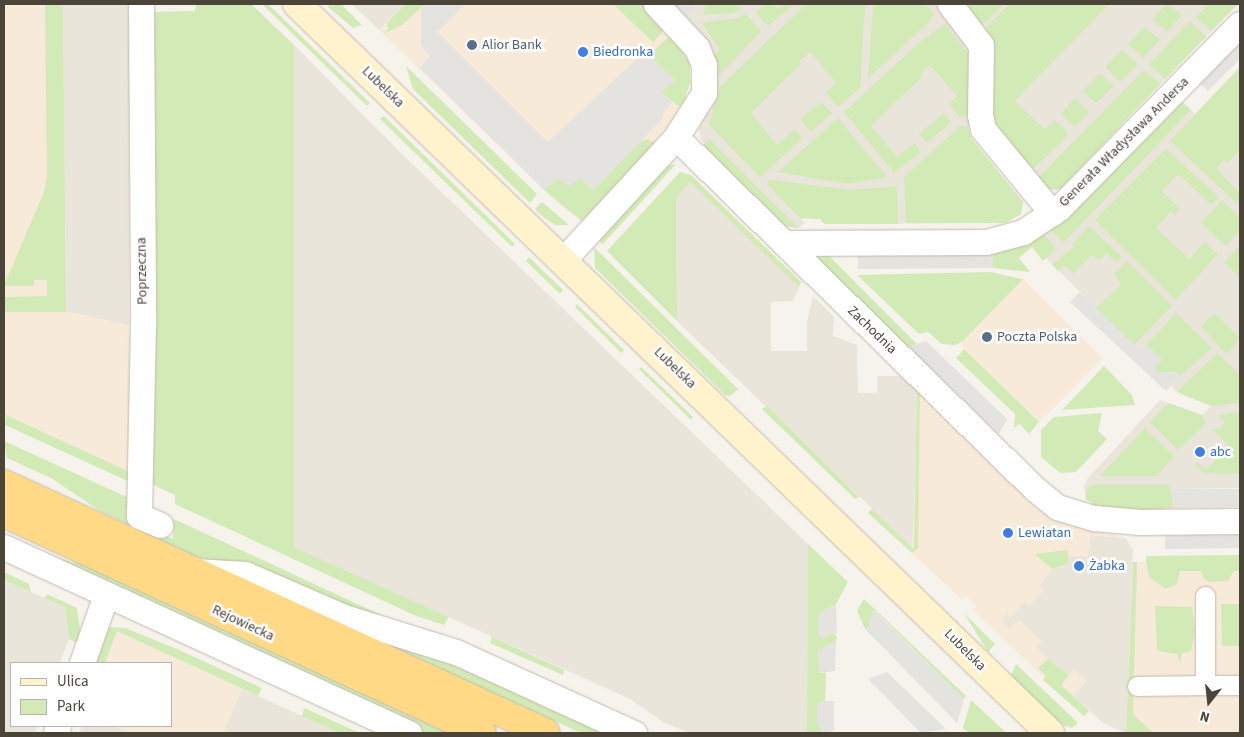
<!DOCTYPE html>
<meta charset="utf-8">
<style>
body{margin:0}
#map{position:relative;width:1244px;height:737px;overflow:hidden;background:#f6f3ec;font-family:"Source Sans 3",sans-serif}
div>[style]{position:absolute}
.residential>*{inset:0;background:#eae5da}
.commercial>*{inset:0;background:#f7ead8}
.green>*{inset:0;background:#d2eab5}
.parking>*{inset:0;background:#e5e3e0}
.roads{filter:drop-shadow(0 0 1px #c2bbae) drop-shadow(0 0 1px #c2bbae)}
.pedestrian>*{height:19px;margin:-9.5px;padding:0 9.5px;transform-origin:9.5px;border-radius:9.5px;background:#fff}
.minor>*{height:25px;margin:-12.5px;padding:0 12.5px;transform-origin:12.5px;border-radius:12.5px;background:#fff}
.secondary>*{height:28px;margin:-14px;padding:0 14px;transform-origin:14px;border-radius:14px;background:#fff3cd}
.trunk>*{height:28px;margin:-14px;padding:0 14px;transform-origin:14px;border-radius:14px;background:#ffd985}
.dots>*{width:14px;height:14px;translate:-50% -50%;box-sizing:border-box;border:2px solid #fff;border-radius:50%}
span{translate:-50% -50%;white-space:nowrap;text-align:center;line-height:1.15;-webkit-text-stroke:5px #fff;paint-order:stroke}
.service-label{font-size:14px;color:#4e5e75}
.left{translate:0 -50%;text-align:left}
.shop-label{font-size:14px;color:#366cbe}
.street-label{font-size:14px;color:#4b4439}
.frame{position:absolute;inset:0;border:5px solid #4b4439;pointer-events:none}
.legend{position:absolute;left:10px;top:662px;width:162px;height:65px;box-sizing:border-box;background:#fff;border:1px solid #b7b4b0;margin:0;padding:6px 9px;list-style:none;font-size:15px;color:#4b4439}
.legend li{display:flex;align-items:center;gap:10px;height:25px}
.legend b{width:25px;border:1px solid #b7b4b0}
.north{position:absolute;left:1184px;top:677px;width:50px;height:50px;-webkit-text-stroke:4px #fff;paint-order:stroke;rotate:196deg;font-size:14px;font-weight:700;line-height:20px;text-align:center;color:#4b4439}
.north::after{content:'';display:block;margin:auto;width:18px;height:22px;background:#4b4439;clip-path:polygon(50% 0,100% 100%,50% 72%,0 100%)}
</style>
<div id="map">
<div class="residential">
<i style="clip-path:polygon(63px 4px,129px 4px,129px 325px,66px 312px)"></i>
<i style="clip-path:polygon(352px 4px,405px 4px,379px 30px)"></i>
<i style="clip-path:polygon(693px 4px,935px 4px,971px 44px,973px 123px,968px 127px,971px 138px,1023px 202px,1021px 214px,1005px 223px,825px 224px,820px 219px,801px 218px,805px 223px,799px 228px,784px 226px,701px 140px,699px 129px,711px 101px,693px 28px,686px 19px,697px 8px)"></i>
<i style="clip-path:polygon(971px 4px,1238px 4px,1057px 190px,1050px 190px,1036px 180px)"></i>
<i style="clip-path:polygon(294px 45px,401px 153px,808px 544px,807px 733px,689px 733px,663px 722px,630px 699px,294px 547px)"></i>
<i style="clip-path:polygon(1240px 67px,1240px 488px,1173px 489px,1174px 508px,1086px 501px,1084px 486px,1088px 478px,1160px 400px,1202px 415px,1211px 406px,1177px 392px,1171px 386px,1180px 376px,1146px 345px,1140px 351px,1046px 258px,1054px 246px,1043px 233px,1180px 100px,1195px 114px)"></i>
<i style="clip-path:polygon(690px 181px,799px 287px,793px 301px,771px 302px,771px 351px,807px 351px,807px 322px,813px 296px,834px 317px,833px 336px,857px 345px,858px 393px,877px 393px,877px 376px,904px 376px,917px 391px,914px 549px,677px 321px,676px 197px)"></i>
<i style="clip-path:polygon(1091px 535px,1126px 538px,1133px 550px,1126px 733px,1103px 723px,1073px 696px,1086px 680px,1069px 675px,1048px 659px,1035px 647px,1041px 641px,1019px 620px,1010px 629px,1002px 621px,1007px 614px,1011px 617px,1024px 602px,1030px 606px,1039px 585px,1052px 569px,1060px 567px,1068px 556px)"></i>
<i style="clip-path:polygon(4px 580px,65px 607px,69px 639px,60px 663px,11px 663px,11px 726px,38px 726px,35px 733px,4px 733px)"></i>
<i style="clip-path:polygon(242px 689px,258px 696px,340px 733px,223px 733px)"></i>
<i style="clip-path:polygon(82px 726px,115px 726px,131px 733px,79px 733px)"></i>
</div>
<div class="commercial">
<i style="clip-path:polygon(4px 4px,63px 4px,66px 311px,129px 325px,132px 473px,4px 414px)"></i>
<i style="clip-path:polygon(405px 4px,643px 4px,666px 29px,690px 64px,690px 83px,679px 115px,582px 221px,562px 207px,379px 30px)"></i>
<i style="clip-path:polygon(1023px 279px,1103px 358px,1039px 422px,964px 349px,962px 342px)"></i>
<i style="clip-path:polygon(904px 376px,1091px 528px,1126px 538px,1091px 535px,1088px 556px,1068px 556px,1068px 564px,1052px 569px,1039px 584px,1044px 589px,1029px 607px,1024px 602px,1011px 617px,1007px 614px,1002px 621px,1010px 629px,1019px 620px,1041px 641px,1036px 647px,1048px 659px,1069px 675px,1074px 669px,1087px 680px,1074px 696px,1089px 711px,1084px 716px,973px 610px,977px 606px,966px 596px,962px 600px,912px 553px,918px 393px)"></i>
<i style="clip-path:polygon(1240px 560px,1240px 733px,1144px 733px,1128px 720px,1133px 562px)"></i>
<i style="clip-path:polygon(117px 631px,242px 689px,223px 733px,131px 733px,115px 726px,171px 726px,171px 663px,105px 663px)"></i>
</div>
<div class="green">
<i style="clip-path:polygon(45px 4px,63px 4px,66px 312px,4px 312px,4px 297px,47px 296px,47px 280px,34px 280px,34px 286px,4px 286px,44px 192px,47px 177px)"></i>
<i style="clip-path:polygon(196px 4px,251px 4px,294px 45px,294px 547px,449px 617px,444px 625px,414px 615px,175px 504px,175px 495px,151px 484px,152px 12px,195px 11px)"></i>
<i style="clip-path:polygon(262px 4px,268px 4px,370px 103px,367px 106px)"></i>
<i style="clip-path:polygon(329px 4px,341px 4px,362px 25px,353px 28px,328px 7px)"></i>
<i style="clip-path:polygon(405px 4px,425px 4px,402px 25px,383px 34px,388px 29px,387px 23px)"></i>
<i style="clip-path:polygon(613px 4px,643px 4px,666px 29px,653px 42px)"></i>
<i style="clip-path:polygon(705px 4px,736px 4px,741px 9px,734px 13px,704px 15px)"></i>
<i style="clip-path:polygon(764px 4px,773px 4px,778px 9px,784px 4px,795px 4px,768px 26px,756px 13px)"></i>
<i style="clip-path:polygon(806px 4px,865px 4px,860px 88px,838px 107px,826px 92px,836px 83px,810px 52px,799px 61px,801px 64px,751px 113px,777px 145px,795px 129px,802px 139px,760px 177px,709px 125px,719px 88px)"></i>
<i style="clip-path:polygon(873px 4px,925px 4px,934px 13px,930px 21px,868px 79px)"></i>
<i style="clip-path:polygon(971px 4px,1004px 4px,980px 27px,966px 8px)"></i>
<i style="clip-path:polygon(1009px 4px,1109px 4px,1015px 101px,1045px 129px,1054px 120px,1067px 131px,1065px 139px,1030px 172px,992px 126px,983px 30px)"></i>
<i style="clip-path:polygon(1167px 4px,1182px 15px,1167px 32px,1152px 19px)"></i>
<i style="clip-path:polygon(1209px 4px,1238px 4px,1211px 31px,1196px 17px)"></i>
<i style="clip-path:polygon(745px 13px,761px 31px,715px 80px,711px 58px,720px 50px,702px 23px,738px 18px)"></i>
<i style="clip-path:polygon(1190px 21px,1206px 37px,1165px 79px,1149px 64px)"></i>
<i style="clip-path:polygon(945px 24px,968px 54px,968px 115px,960px 117px,948px 104px,957px 96px,930px 65px,920px 74px,922px 77px,871px 126px,897px 157px,915px 143px,921px 152px,894px 173px,844px 112px,921px 41px)"></i>
<i style="clip-path:polygon(1145px 27px,1160px 40px,1143px 58px,1128px 44px)"></i>
<i style="clip-path:polygon(672px 34px,690px 64px,690px 83px,683px 104px,678px 106px,661px 92px,675px 80px,649px 55px)"></i>
<i style="clip-path:polygon(1122px 50px,1138px 64px,1120px 82px,1105px 67px)"></i>
<i style="clip-path:polygon(406px 66px,537px 194px,530px 203px,413px 89px)"></i>
<i style="clip-path:polygon(1240px 67px,1240px 150px,1228px 163px,1224px 160px,1216px 169px,1240px 193px,1240px 206px,1170px 141px)"></i>
<i style="clip-path:polygon(1144px 70px,1160px 84px,1062px 188px,1050px 190px,1042px 186px,1036px 180px)"></i>
<i style="clip-path:polygon(1100px 73px,1114px 86px,1096px 103px,1083px 91px)"></i>
<i style="clip-path:polygon(1075px 98px,1089px 112px,1075px 127px,1061px 114px)"></i>
<i style="clip-path:polygon(1180px 100px,1191px 110px,1063px 243px,1049px 228px)"></i>
<i style="clip-path:polygon(821px 102px,832px 113px,811px 132px,800px 119px)"></i>
<i style="clip-path:polygon(944px 113px,951px 122px,927px 143px,919px 134px)"></i>
<i style="clip-path:polygon(384px 116px,515px 244px,512px 247px,380px 119px)"></i>
<i style="clip-path:polygon(838px 118px,887px 177px,848px 184px,778px 172px)"></i>
<i style="clip-path:polygon(960px 126px,968px 127px,971px 138px,1023px 202px,1021px 214px,1005px 223px,906px 223px,904px 177px)"></i>
<i style="clip-path:polygon(648px 139px,655px 143px,582px 221px,544px 190px,557px 179px,581px 179px,593px 190px,640px 142px)"></i>
<i style="clip-path:polygon(710px 139px,713px 143px,799px 228px,784px 226px,703px 145px)"></i>
<i style="clip-path:polygon(1166px 149px,1219px 197px,1211px 205px,1178px 174px,1162px 191px,1180px 209px,1174px 215px,1171px 211px,1156px 228px,1189px 259px,1205px 242px,1218px 254px,1176px 300px,1095px 220px)"></i>
<i style="clip-path:polygon(676px 164px,603px 244px,597px 239px,663px 167px)"></i>
<i style="clip-path:polygon(680px 172px,691px 175px,801px 282px,799px 287px,690px 182px,676px 198px,677px 321px,607px 251px)"></i>
<i style="clip-path:polygon(770px 180px,850px 190px,897px 186px,898px 224px,825px 224px,820px 219px,800px 218px,767px 184px)"></i>
<i style="clip-path:polygon(1222px 200px,1240px 217px,1240px 230px,1226px 246px,1201px 223px)"></i>
<i style="clip-path:polygon(542px 202px,569px 225px,555px 225px,543px 217px,535px 209px)"></i>
<i style="clip-path:polygon(1089px 226px,1122px 257px,1117px 263px,1107px 253px,1100px 260px,1091px 255px,1074px 274px,1064px 265px,1058px 271px,1052px 265px,1074px 246px,1072px 244px)"></i>
<i style="clip-path:polygon(1043px 233px,1054px 246px,1054px 251px,1043px 261px,1032px 247px,1019px 258px,1030px 272px,993px 268px,993px 252px)"></i>
<i style="clip-path:polygon(1240px 246px,1240px 278px,1224px 262px)"></i>
<i style="clip-path:polygon(594px 247px,738px 389px,730px 396px,725px 395px,595px 268px)"></i>
<i style="clip-path:polygon(820px 252px,827px 254px,917px 344px,908px 347px,822px 263px,818px 258px)"></i>
<i style="clip-path:polygon(529px 257px,563px 290px,560px 294px,526px 261px)"></i>
<i style="clip-path:polygon(1127px 261px,1172px 306px,1134px 345px,1095px 308px,1121px 285px,1114px 274px)"></i>
<i style="clip-path:polygon(990px 272px,1023px 279px,962px 342px,955px 345px,942px 344px,928px 332px,919px 334px,857px 275px)"></i>
<i style="clip-path:polygon(577px 304px,624px 350px,621px 353px,575px 307px)"></i>
<i style="clip-path:polygon(1176px 313px,1212px 348px,1180px 376px,1176px 372px,1157px 373px,1154px 368px,1162px 359px,1146px 345px)"></i>
<i style="clip-path:polygon(1215px 313px,1240px 338px,1228px 353px,1224px 352px,1201px 326px)"></i>
<i style="clip-path:polygon(964px 349px,1039px 422px,1029px 434px,1020px 424px,1014px 428px,1015px 414px,956px 358px)"></i>
<i style="clip-path:polygon(1217px 353px,1240px 375px,1240px 403px,1211px 406px,1177px 392px)"></i>
<i style="clip-path:polygon(1104px 366px,1132px 395px,1135px 405px,1062px 410px)"></i>
<i style="clip-path:polygon(641px 367px,693px 417px,691px 420px,639px 369px)"></i>
<i style="clip-path:polygon(904px 376px,920px 388px,918px 548px,912px 553px,868px 513px,872px 509px,914px 549px,917px 391px)"></i>
<i style="clip-path:polygon(1168px 403px,1202px 415px,1206px 423px,1178px 450px,1150px 422px)"></i>
<i style="clip-path:polygon(767px 406px,859px 497px,855px 499px,762px 409px)"></i>
<i style="clip-path:polygon(1240px 412px,1240px 474px,1204px 473px,1194px 464px,1197px 462px,1206px 470px,1229px 446px,1212px 429px,1221px 428px,1225px 422px,1218px 415px)"></i>
<i style="clip-path:polygon(1102px 413px,1098px 431px,1107px 439px,1076px 472px,1060px 473px,1041px 457px,1041px 430px,1054px 417px)"></i>
<i style="clip-path:polygon(6px 415px,132px 473px,132px 483px,5px 425px)"></i>
<i style="clip-path:polygon(1145px 428px,1174px 456px,1157px 476px,1100px 476px)"></i>
<i style="clip-path:polygon(4px 441px,131px 499px,131px 521px,173px 539px,174px 519px,409px 628px,192px 555px,100px 511px,51px 478px,7px 458px)"></i>
<i style="clip-path:polygon(1095px 485px,1169px 485px,1174px 508px,1139px 510px,1094px 505px,1085px 498px,1088px 487px)"></i>
<i style="clip-path:polygon(808px 544px,848px 582px,836px 604px,818px 614px,822px 639px,833px 632px,837px 637px,836px 641px,818px 651px,820px 673px,826px 673px,825px 701px,817px 704px,817px 724px,823px 733px,807px 733px)"></i>
<i style="clip-path:polygon(1068px 550px,1068px 564px,1052px 569px,1035px 554px)"></i>
<i style="clip-path:polygon(1240px 555px,1240px 571px,1234px 571px,1228px 581px,1210px 582px,1204px 579px,1201px 571px,1180px 571px,1177px 584px,1165px 589px,1149px 577px,1146px 562px,1146px 556px)"></i>
<i style="clip-path:polygon(51px 557px,96px 567px,454px 733px,421px 733px)"></i>
<i style="clip-path:polygon(1133px 562px,1137px 562px,1133px 714px,1153px 733px,1126px 733px)"></i>
<i style="clip-path:polygon(4px 572px,29px 584px,31px 592px,4px 580px)"></i>
<i style="clip-path:polygon(47px 594px,77px 608px,80px 630px,77px 643px,69px 639px,65px 607px,44px 598px)"></i>
<i style="clip-path:polygon(864px 599px,966px 696px,964px 699px,874px 610px,868px 628px,865px 629px,857px 610px)"></i>
<i style="clip-path:polygon(1221px 604px,1240px 604px,1240px 646px,1222px 646px)"></i>
<i style="clip-path:polygon(1155px 606px,1192px 607px,1195px 631px,1191px 651px,1182px 653px,1180px 663px,1177px 654px,1157px 651px)"></i>
<i style="clip-path:polygon(964px 613px,995px 644px,988px 652px)"></i>
<i style="clip-path:polygon(107px 627px,125px 628px,177px 649px,262px 688px,258px 696px,117px 631px,105px 663px,96px 663px,95px 660px)"></i>
<i style="clip-path:polygon(357px 632px,383px 635px,622px 733px,581px 733px)"></i>
<i style="clip-path:polygon(492px 637px,564px 670px,563px 675px,490px 643px)"></i>
<i style="clip-path:polygon(1048px 659px,1069px 675px,1061px 685px,1089px 711px,1084px 716px,1043px 680px,1046px 676px,1038px 668px)"></i>
<i style="clip-path:polygon(1016px 664px,1077px 722px,1077px 724px,1072px 728px,1065px 726px,1035px 703px,1011px 675px)"></i>
<i style="clip-path:polygon(971px 700px,1002px 729px,1006px 733px,969px 733px,963px 728px)"></i>
<i style="clip-path:polygon(304px 708px,360px 733px,340px 733px,302px 716px)"></i>
</div>
<div class="parking">
<i style="clip-path:polygon(425px 4px,465px 4px,438px 32px,548px 142px,642px 54px,649px 55px,675px 80px,661px 92px,672px 102px,662px 115px,664px 117px,593px 190px,581px 179px,570px 186px,557px 179px,544px 190px,420px 68px,430px 56px,421px 46px,421px 10px)"></i>
<i style="clip-path:polygon(671px 4px,693px 4px,697px 8px,686px 19px)"></i>
<i style="clip-path:polygon(1240px 32px,1240px 59px,1208px 91px,1195px 79px)"></i>
<i style="clip-path:polygon(858px 252px,993px 252px,993px 268px,858px 269px)"></i>
<i style="clip-path:polygon(1080px 292px,1140px 350px,1146px 345px,1162px 359px,1154px 368px,1157px 373px,1176px 372px,1180px 376px,1166px 391px,1070px 302px)"></i>
<i style="clip-path:polygon(926px 341px,1007px 419px,999px 434px,908px 347px)"></i>
<i style="clip-path:polygon(1173px 489px,1240px 489px,1240px 507px,1174px 508px)"></i>
<i style="clip-path:polygon(1240px 530px,1240px 548px,1165px 549px,1165px 531px)"></i>
<i style="clip-path:polygon(836px 604px,837px 634px,833px 632px,822px 639px,818px 633px,818px 614px)"></i>
<i style="clip-path:polygon(873px 610px,964px 699px,957px 723px,865px 629px,868px 628px)"></i>
<i style="clip-path:polygon(836px 641px,835px 671px,820px 673px,818px 650px)"></i>
<i style="clip-path:polygon(887px 672px,946px 729px,921px 733px,868px 679px)"></i>
<i style="clip-path:polygon(825px 701px,834px 701px,834px 730px,828px 733px,823px 733px,817px 724px,817px 704px)"></i>
</div>
<div class="roads">
<div class="pedestrian">
<i style="left:1205px;top:685px;width:35px"></i>
<i style="left:1137px;top:686px;width:68px;rotate:-0.8deg"></i>
<i style="left:1205px;top:685px;width:89px;rotate:-90deg"></i>
</div>
<div class="minor">
<i style="left:141px;top:4px;width:320px;rotate:89.6deg"></i>
<i style="left:143px;top:324px;width:192px;rotate:91.2deg"></i>
<i style="left:139px;top:516px;width:23px;rotate:23deg"></i>
<i style="left:656px;top:4px;width:60px;rotate:47deg"></i>
<i style="left:697px;top:48px;width:18px;rotate:68deg"></i>
<i style="left:704px;top:65px;width:28px;rotate:90deg"></i>
<i style="left:704px;top:93px;width:52px;rotate:122.5deg"></i>
<i style="left:950px;top:4px;width:51px;rotate:52.9deg"></i>
<i style="left:981px;top:45px;width:70px;rotate:90.8deg"></i>
<i style="left:980px;top:115px;width:14px;rotate:78deg"></i>
<i style="left:983px;top:129px;width:109px;rotate:50.6deg"></i>
<i style="left:784px;top:243px;width:202px;rotate:-0.3deg"></i>
<i style="left:986px;top:242px;width:38px;rotate:-15deg"></i>
<i style="left:1023px;top:232px;width:43px;rotate:-33.7deg"></i>
<i style="left:1059px;top:208px;width:258px;rotate:-45.5deg"></i>
<i style="left:564px;top:259px;width:166px;rotate:-47.4deg"></i>
<i style="left:676px;top:137px;width:503px;rotate:44.44deg"></i>
<i style="left:1035px;top:489px;width:28px;rotate:39deg"></i>
<i style="left:1057px;top:507px;width:39px;rotate:17deg"></i>
<i style="left:1094px;top:518px;width:46px;rotate:5deg"></i>
<i style="left:1140px;top:522px;width:100px;rotate:-0.6deg"></i>
<i style="left:4px;top:547px;width:446px;rotate:24.7deg"></i>
<i style="left:195px;top:571px;width:50px;rotate:3.4deg"></i>
<i style="left:245px;top:574px;width:108px;rotate:23.5deg"></i>
<i style="left:344px;top:617px;width:117px;rotate:17.4deg"></i>
<i style="left:456px;top:652px;width:196px;rotate:24.5deg"></i>
<i style="left:82px;top:663px;width:72px;rotate:-70.6deg"></i>
<i style="left:56px;top:733px;width:7px;rotate:-74deg"></i>
</div>
<div class="secondary">
<i style="left:297px;top:4px;width:1048px;rotate:44.07deg"></i>
</div>
<div class="trunk">
<i style="left:4px;top:484px;width:596px;rotate:24.67deg"></i>
<i style="left:4px;top:513px;width:526px;rotate:24.71deg"></i>
</div>
</div>
<div class="dots">
<i style="left:472px;top:45px;background:#5c6f8a"></i>
<i style="left:583px;top:52px;background:#3f7fe0"></i>
<i style="left:987px;top:337px;background:#5c6f8a"></i>
<i style="left:1200px;top:452px;background:#3f7fe0"></i>
<i style="left:1008px;top:533px;background:#3f7fe0"></i>
<i style="left:1079px;top:566px;background:#3f7fe0"></i>
</div>
<div class="service-label">
<span class="left" style="left:482px;top:45px">Alior Bank</span>
<span class="left" style="left:997px;top:337px">Poczta Polska</span>
</div>
<div class="shop-label">
<span class="left" style="left:593px;top:52px">Biedronka</span>
<span class="left" style="left:1210px;top:452px">abc</span>
<span class="left" style="left:1018px;top:533px">Lewiatan</span>
<span class="left" style="left:1089px;top:566px">Żabka</span>
</div>
<div class="street-label">
<span style="left:383px;top:87px;rotate:44deg">Lubelska</span>
<span style="left:1124px;top:142px;rotate:-45deg">Generała Władysława Andersa</span>
<span style="left:142px;top:271px;rotate:-91deg">Poprzeczna</span>
<span style="left:872px;top:330px;rotate:44deg">Zachodnia</span>
<span style="left:675px;top:368px;rotate:44deg">Lubelska</span>
<span style="left:243px;top:623px;rotate:25deg">Rejowiecka</span>
<span style="left:965px;top:650px;rotate:45deg">Lubelska</span>
</div>
<div class="frame"></div>
<ul class="legend">
<li><b style="height:6px;background:#fff3cd"></b>Ulica</li>
<li><b style="height:14px;background:#d2eab5"></b>Park</li>
</ul>
<div class="north">N</div>
</div>
